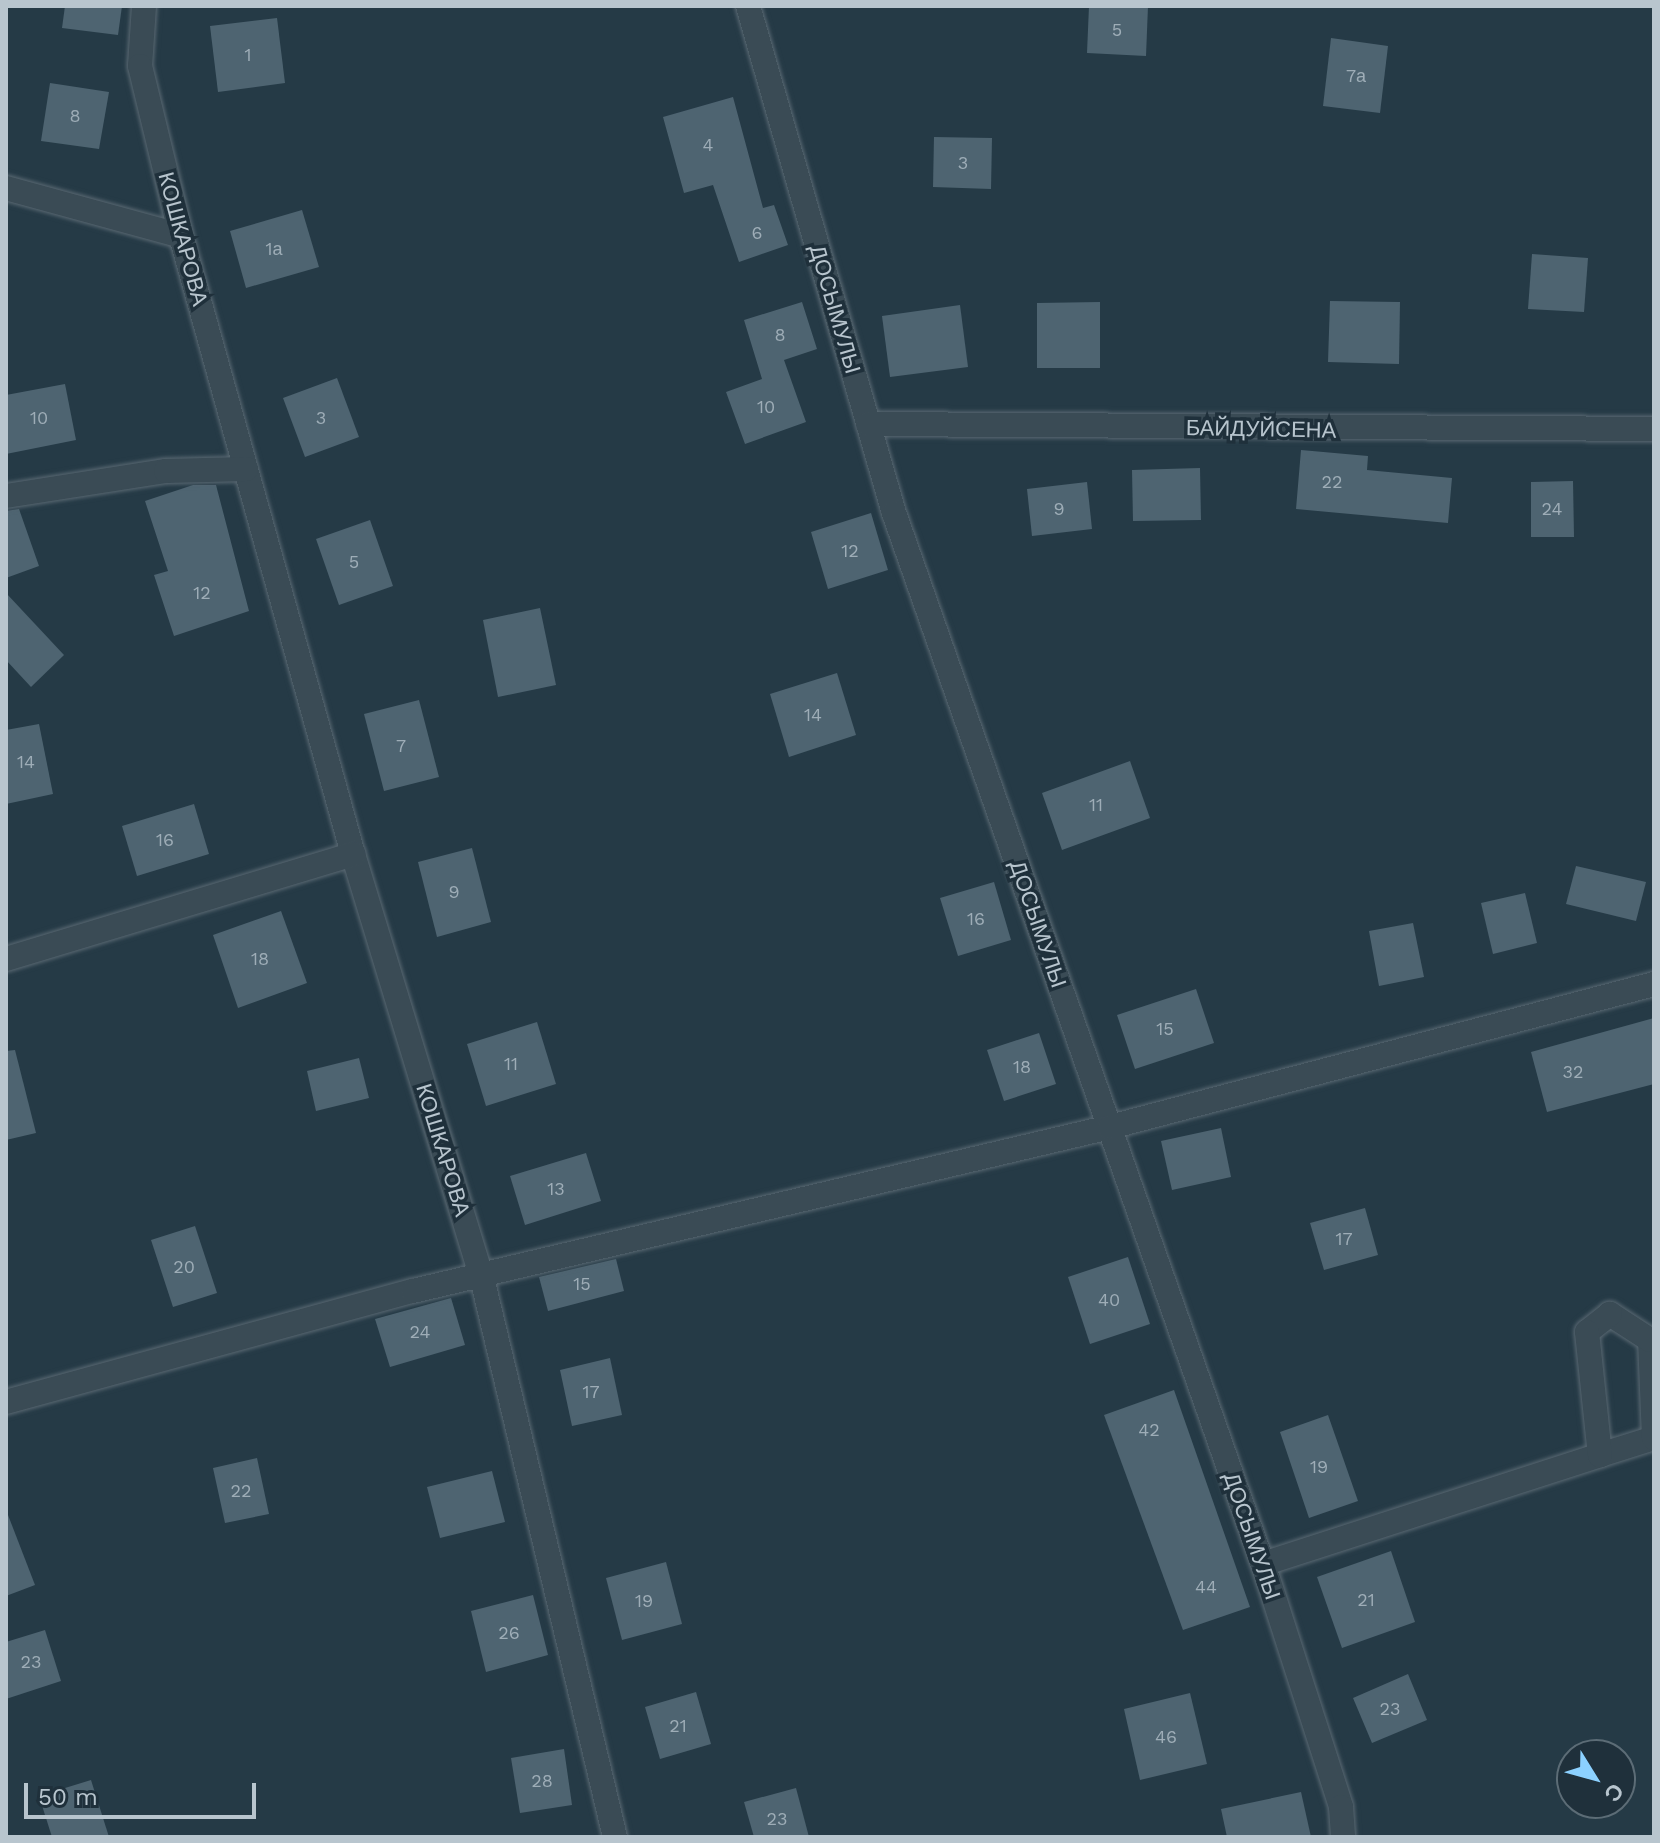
<!DOCTYPE html>
<meta charset="utf-8">
<style>
body{margin:0}
#map{position:relative;width:1660px;height:1843px;overflow:hidden;background:#253a46;font-family:"Work Sans",sans-serif}
div>[style]{position:absolute}
.building>*{inset:0;background:#4e6471}
.roads{filter:drop-shadow(0 0 2px #596872) drop-shadow(0 0 2px #596872)}
.minor>*{height:24px;margin:-12px;padding:0 12px;transform-origin:12px;border-radius:12px;background:#3a4b55}
span{translate:-50% -50%;white-space:nowrap;text-align:center;line-height:1.15;-webkit-text-stroke:7px #1f303b;paint-order:stroke}
.number-label{font-size:18px;color:#9eadb7}
.number-label span{-webkit-text-stroke-width:0}
.street-label{font-size:22px;color:#b8c5ce}
.frame{position:absolute;inset:0;border:8px solid #b8c5ce;pointer-events:none}
.north{position:absolute;left:1556px;top:1739px;width:80px;height:80px;box-sizing:border-box;background:#1f303b;border:2px solid #5c6c76;border-radius:50%;rotate:127deg;font-size:22px;font-weight:700;line-height:32px;text-align:center;color:#b8c5ce}
.north::after{content:'';display:block;margin:auto;width:28px;height:36px;background:#8cd1ff;clip-path:polygon(50% 0,100% 100%,50% 72%,0 100%)}
.scale{position:absolute;left:24px;top:1783px;width:232px;height:36px;box-sizing:border-box;border:4px solid #b8c5ce;border-top:0;padding-left:10px;font-size:24px;line-height:28px;white-space:nowrap;color:#b8c5ce;-webkit-text-stroke:6px #1f303b;paint-order:stroke}
</style>
<div id="map">
<div class="building">
<i style="clip-path:polygon(65px 6px,122px 6px,118px 35px,62px 28px)"></i>
<i style="clip-path:polygon(1089px 6px,1148px 6px,1146px 56px,1087px 53px)"></i>
<i style="clip-path:polygon(277px 18px,285px 83px,218px 92px,210px 26px)"></i>
<i style="clip-path:polygon(1331px 38px,1388px 46px,1380px 113px,1323px 106px)"></i>
<i style="clip-path:polygon(50px 83px,109px 92px,99px 149px,41px 141px)"></i>
<i style="clip-path:polygon(733px 97px,763px 208px,774px 205px,788px 245px,739px 262px,713px 185px,684px 193px,663px 117px)"></i>
<i style="clip-path:polygon(934px 137px,992px 138px,991px 189px,933px 187px)"></i>
<i style="clip-path:polygon(302px 210px,319px 267px,246px 288px,230px 231px)"></i>
<i style="clip-path:polygon(1532px 254px,1588px 258px,1584px 312px,1528px 309px)"></i>
<i style="clip-path:polygon(1330px 301px,1400px 302px,1399px 364px,1328px 362px)"></i>
<i style="clip-path:polygon(802px 302px,817px 349px,784px 360px,806px 422px,745px 444px,726px 392px,762px 379px,744px 320px)"></i>
<i style="clip-path:polygon(1100px 302px,1100px 368px,1037px 368px,1037px 303px)"></i>
<i style="clip-path:polygon(960px 305px,968px 367px,890px 377px,882px 316px)"></i>
<i style="clip-path:polygon(337px 378px,359px 437px,305px 457px,283px 398px)"></i>
<i style="clip-path:polygon(65px 384px,76px 440px,6px 454px,6px 395px)"></i>
<i style="clip-path:polygon(1301px 450px,1368px 456px,1367px 470px,1452px 478px,1448px 523px,1296px 509px)"></i>
<i style="clip-path:polygon(1200px 468px,1201px 520px,1133px 521px,1132px 470px)"></i>
<i style="clip-path:polygon(1573px 481px,1574px 537px,1531px 537px,1531px 482px)"></i>
<i style="clip-path:polygon(1087px 482px,1092px 529px,1032px 536px,1027px 489px)"></i>
<i style="clip-path:polygon(193px 485px,216px 485px,249px 611px,174px 636px,154px 575px,168px 571px,145px 501px)"></i>
<i style="clip-path:polygon(19px 509px,39px 566px,6px 578px,6px 511px)"></i>
<i style="clip-path:polygon(871px 513px,888px 570px,828px 589px,811px 532px)"></i>
<i style="clip-path:polygon(370px 520px,393px 586px,339px 605px,316px 539px)"></i>
<i style="clip-path:polygon(6px 593px,64px 655px,31px 687px,6px 660px)"></i>
<i style="clip-path:polygon(540px 608px,556px 685px,498px 697px,483px 620px)"></i>
<i style="clip-path:polygon(837px 673px,856px 735px,789px 757px,770px 694px)"></i>
<i style="clip-path:polygon(419px 700px,439px 777px,384px 791px,364px 714px)"></i>
<i style="clip-path:polygon(39px 724px,53px 794px,6px 804px,6px 730px)"></i>
<i style="clip-path:polygon(1130px 761px,1150px 818px,1062px 850px,1042px 793px)"></i>
<i style="clip-path:polygon(194px 804px,209px 854px,137px 876px,122px 826px)"></i>
<i style="clip-path:polygon(472px 848px,491px 922px,437px 937px,418px 862px)"></i>
<i style="clip-path:polygon(1576px 866px,1646px 882px,1636px 921px,1566px 904px)"></i>
<i style="clip-path:polygon(994px 882px,1011px 940px,958px 956px,940px 898px)"></i>
<i style="clip-path:polygon(1525px 893px,1537px 943px,1493px 954px,1481px 903px)"></i>
<i style="clip-path:polygon(281px 911px,307px 983px,238px 1008px,213px 935px)"></i>
<i style="clip-path:polygon(1413px 923px,1424px 977px,1379px 986px,1369px 931px)"></i>
<i style="clip-path:polygon(1196px 989px,1214px 1043px,1135px 1069px,1117px 1015px)"></i>
<i style="clip-path:polygon(1654px 1018px,1654px 1084px,1547px 1112px,1531px 1052px)"></i>
<i style="clip-path:polygon(537px 1022px,556px 1084px,486px 1106px,467px 1044px)"></i>
<i style="clip-path:polygon(1039px 1033px,1056px 1084px,1004px 1101px,987px 1050px)"></i>
<i style="clip-path:polygon(15px 1050px,36px 1133px,6px 1140px,6px 1051px)"></i>
<i style="clip-path:polygon(359px 1058px,369px 1098px,316px 1111px,307px 1071px)"></i>
<i style="clip-path:polygon(1221px 1128px,1231px 1177px,1172px 1190px,1161px 1141px)"></i>
<i style="clip-path:polygon(586px 1153px,601px 1201px,525px 1225px,510px 1176px)"></i>
<i style="clip-path:polygon(1365px 1208px,1378px 1255px,1324px 1270px,1310px 1223px)"></i>
<i style="clip-path:polygon(195px 1226px,217px 1293px,173px 1307px,151px 1240px)"></i>
<i style="clip-path:polygon(1128px 1257px,1150px 1324px,1090px 1344px,1068px 1277px)"></i>
<i style="clip-path:polygon(616px 1259px,624px 1291px,548px 1311px,539px 1277px)"></i>
<i style="clip-path:polygon(451px 1298px,465px 1345px,390px 1367px,375px 1319px)"></i>
<i style="clip-path:polygon(610px 1358px,622px 1415px,572px 1426px,560px 1370px)"></i>
<i style="clip-path:polygon(1174px 1390px,1250px 1607px,1183px 1630px,1104px 1415px)"></i>
<i style="clip-path:polygon(1328px 1415px,1358px 1501px,1309px 1518px,1280px 1432px)"></i>
<i style="clip-path:polygon(257px 1458px,269px 1514px,225px 1523px,213px 1468px)"></i>
<i style="clip-path:polygon(492px 1471px,505px 1522px,440px 1538px,427px 1487px)"></i>
<i style="clip-path:polygon(8px 1515px,35px 1585px,6px 1596px,6px 1516px)"></i>
<i style="clip-path:polygon(1391px 1551px,1415px 1622px,1342px 1648px,1317px 1577px)"></i>
<i style="clip-path:polygon(666px 1562px,682px 1624px,622px 1640px,606px 1578px)"></i>
<i style="clip-path:polygon(533px 1595px,548px 1655px,486px 1672px,471px 1611px)"></i>
<i style="clip-path:polygon(45px 1630px,61px 1681px,6px 1699px,6px 1642px)"></i>
<i style="clip-path:polygon(1408px 1674px,1427px 1720px,1372px 1743px,1353px 1698px)"></i>
<i style="clip-path:polygon(696px 1692px,711px 1744px,660px 1759px,645px 1707px)"></i>
<i style="clip-path:polygon(1190px 1693px,1207px 1764px,1140px 1780px,1124px 1709px)"></i>
<i style="clip-path:polygon(564px 1749px,572px 1805px,520px 1813px,511px 1758px)"></i>
<i style="clip-path:polygon(91px 1780px,109px 1837px,52px 1837px,39px 1796px)"></i>
<i style="clip-path:polygon(796px 1788px,809px 1837px,754px 1837px,744px 1802px)"></i>
<i style="clip-path:polygon(1301px 1792px,1311px 1837px,1227px 1837px,1221px 1809px)"></i>
</div>
<div class="roads">
<div class="minor">
<i style="left:144px;top:6px;width:60px;rotate:93.8deg"></i>
<i style="left:140px;top:66px;width:175px;rotate:76.4deg"></i>
<i style="left:181px;top:236px;width:641px;rotate:74.45deg"></i>
<i style="left:353px;top:854px;width:443px;rotate:73.1deg"></i>
<i style="left:482px;top:1278px;width:575px;rotate:76.62deg"></i>
<i style="left:748px;top:6px;width:528px;rotate:73.94deg"></i>
<i style="left:894px;top:513px;width:1130px;rotate:70.67deg"></i>
<i style="left:1268px;top:1579px;width:239px;rotate:72.2deg"></i>
<i style="left:1341px;top:1807px;width:30px;rotate:86deg"></i>
<i style="left:6px;top:188px;width:181px;rotate:15.3deg"></i>
<i style="left:868px;top:424px;width:786px;rotate:0.36deg"></i>
<i style="left:6px;top:496px;width:162px;rotate:-8.9deg"></i>
<i style="left:166px;top:471px;width:80px;rotate:-1.4deg"></i>
<i style="left:6px;top:959px;width:363px;rotate:-16.8deg"></i>
<i style="left:6px;top:1402px;width:422px;rotate:-15.3deg"></i>
<i style="left:413px;top:1291px;width:716px;rotate:-13.24deg"></i>
<i style="left:1110px;top:1127px;width:562px;rotate:-14.73deg"></i>
<i style="left:1263px;top:1564px;width:354px;rotate:-17.9deg"></i>
<i style="left:1600px;top:1455px;width:57px;rotate:-17.5deg"></i>
<i style="left:1654px;top:1438px;width:98px;rotate:-92.3deg"></i>
<i style="left:1650px;top:1340px;width:48px;rotate:-147deg"></i>
<i style="left:1610px;top:1314px;width:29px;rotate:142deg"></i>
<i style="left:1587px;top:1332px;width:124px;rotate:84deg"></i>
</div>
</div>
<div class="number-label">
<span style="left:1117px;top:30px">5</span>
<span style="left:248px;top:55px">1</span>
<span style="left:1356px;top:76px">7а</span>
<span style="left:75px;top:116px">8</span>
<span style="left:708px;top:145px">4</span>
<span style="left:963px;top:163px">3</span>
<span style="left:757px;top:233px">6</span>
<span style="left:274px;top:249px">1а</span>
<span style="left:780px;top:335px">8</span>
<span style="left:766px;top:407px">10</span>
<span style="left:39px;top:418px">10</span>
<span style="left:321px;top:418px">3</span>
<span style="left:1332px;top:482px">22</span>
<span style="left:1059px;top:509px">9</span>
<span style="left:1552px;top:509px">24</span>
<span style="left:850px;top:551px">12</span>
<span style="left:354px;top:562px">5</span>
<span style="left:202px;top:593px">12</span>
<span style="left:813px;top:715px">14</span>
<span style="left:401px;top:746px">7</span>
<span style="left:26px;top:762px">14</span>
<span style="left:1096px;top:805px">11</span>
<span style="left:165px;top:840px">16</span>
<span style="left:454px;top:892px">9</span>
<span style="left:976px;top:919px">16</span>
<span style="left:260px;top:959px">18</span>
<span style="left:1165px;top:1029px">15</span>
<span style="left:511px;top:1064px">11</span>
<span style="left:1022px;top:1067px">18</span>
<span style="left:1573px;top:1072px">32</span>
<span style="left:556px;top:1189px">13</span>
<span style="left:1344px;top:1239px">17</span>
<span style="left:184px;top:1267px">20</span>
<span style="left:582px;top:1284px">15</span>
<span style="left:1109px;top:1300px">40</span>
<span style="left:420px;top:1332px">24</span>
<span style="left:591px;top:1392px">17</span>
<span style="left:1149px;top:1430px">42</span>
<span style="left:1319px;top:1467px">19</span>
<span style="left:241px;top:1491px">22</span>
<span style="left:1206px;top:1587px">44</span>
<span style="left:1366px;top:1600px">21</span>
<span style="left:644px;top:1601px">19</span>
<span style="left:509px;top:1633px">26</span>
<span style="left:31px;top:1662px">23</span>
<span style="left:1390px;top:1709px">23</span>
<span style="left:678px;top:1726px">21</span>
<span style="left:1166px;top:1737px">46</span>
<span style="left:542px;top:1781px">28</span>
<span style="left:777px;top:1819px">23</span>
</div>
<div class="street-label">
<span style="left:183px;top:239px;rotate:75deg">КОШКАРОВА</span>
<span style="left:835px;top:309px;rotate:74deg">ДОСЫМУЛЫ</span>
<span style="left:1261px;top:429px;rotate:1deg">БАЙДУЙСЕНА</span>
<span style="left:1038px;top:924px;rotate:71deg">ДОСЫМУЛЫ</span>
<span style="left:443px;top:1150px;rotate:73deg">КОШКАРОВА</span>
<span style="left:1252px;top:1536px;rotate:71deg">ДОСЫМУЛЫ</span>
</div>
<div class="frame"></div>
<div class="north">С</div>
<div class="scale">50 m</div>
</div>
